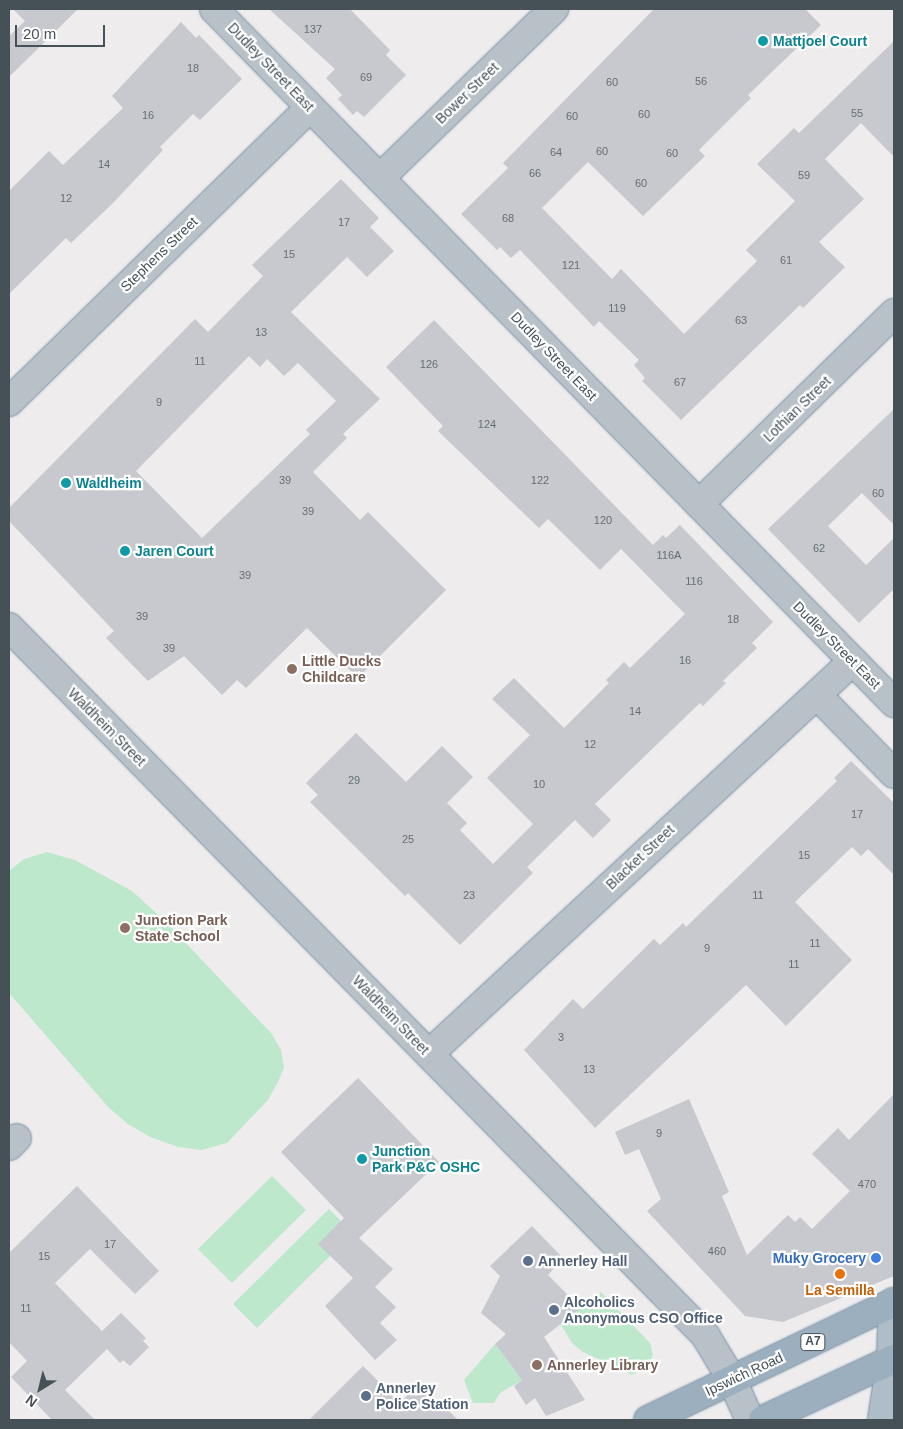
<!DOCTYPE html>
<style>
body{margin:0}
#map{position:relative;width:903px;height:1429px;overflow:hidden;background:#eeecec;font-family:Arial,sans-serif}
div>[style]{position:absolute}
.green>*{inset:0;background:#bde8cb}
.building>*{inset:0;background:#c7c9ce}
.roads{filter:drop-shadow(0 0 1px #738ca1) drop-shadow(0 0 1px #738ca1)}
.minor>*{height:28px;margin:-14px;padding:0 14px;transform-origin:14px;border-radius:14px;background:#b8c1c7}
.tertiary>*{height:28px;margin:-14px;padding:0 14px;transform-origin:14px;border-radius:14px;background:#b8c1c7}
.primary>*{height:28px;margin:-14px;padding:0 14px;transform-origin:14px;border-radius:14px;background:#aebdc8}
.trunk>*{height:28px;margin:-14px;padding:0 14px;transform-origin:14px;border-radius:14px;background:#9bafbf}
.dots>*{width:14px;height:14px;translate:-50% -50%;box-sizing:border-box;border:2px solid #fff;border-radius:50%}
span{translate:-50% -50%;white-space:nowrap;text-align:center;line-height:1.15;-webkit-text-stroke:4.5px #fff;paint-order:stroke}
.number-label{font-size:11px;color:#666e75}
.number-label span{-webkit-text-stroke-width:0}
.shield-label span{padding:1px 4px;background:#fff;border:1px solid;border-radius:4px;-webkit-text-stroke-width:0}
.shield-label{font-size:12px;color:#465057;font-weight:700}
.culture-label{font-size:14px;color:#0d838f;font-weight:700}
.left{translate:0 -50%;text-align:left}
.street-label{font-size:14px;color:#465057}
.education-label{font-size:14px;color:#785e54;font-weight:700}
.shop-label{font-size:14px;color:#366cbe;font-weight:700}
.right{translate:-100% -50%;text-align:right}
.service-label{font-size:14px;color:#4e5e75;font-weight:700}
.food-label{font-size:14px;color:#c56008;font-weight:700}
.frame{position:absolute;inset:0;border:10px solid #465057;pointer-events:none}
.north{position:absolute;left:15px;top:1364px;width:50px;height:50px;-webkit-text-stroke:4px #fff;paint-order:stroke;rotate:216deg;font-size:14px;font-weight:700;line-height:20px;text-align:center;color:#465057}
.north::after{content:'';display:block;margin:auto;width:18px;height:22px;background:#465057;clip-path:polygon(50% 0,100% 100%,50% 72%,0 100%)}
.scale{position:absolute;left:15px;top:25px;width:90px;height:22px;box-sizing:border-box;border:2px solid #465057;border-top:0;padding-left:6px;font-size:15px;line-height:18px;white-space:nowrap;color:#465057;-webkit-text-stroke:4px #fff;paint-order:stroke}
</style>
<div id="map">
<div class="green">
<i style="clip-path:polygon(47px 852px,75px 860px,132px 891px,166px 922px,271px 1033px,281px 1050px,284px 1067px,279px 1080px,268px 1100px,227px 1143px,201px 1150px,178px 1147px,150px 1137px,128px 1124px,109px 1108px,9px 993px,9px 871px,24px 859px)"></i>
<i style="clip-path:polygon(272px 1176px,306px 1210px,232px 1283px,198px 1249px)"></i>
<i style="clip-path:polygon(329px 1209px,341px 1221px,330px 1256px,257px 1328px,233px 1304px)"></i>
<i style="clip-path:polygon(601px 1292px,650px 1343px,653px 1355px,648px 1366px,632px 1375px,583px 1352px,573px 1344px,560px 1324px)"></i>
<i style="clip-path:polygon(495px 1344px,522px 1380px,500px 1393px,494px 1403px,473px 1403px,464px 1380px)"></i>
</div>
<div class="building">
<i style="clip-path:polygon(13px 9px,78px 9px,9px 77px,9px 36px,25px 21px)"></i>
<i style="clip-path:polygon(269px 9px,350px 9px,390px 50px,386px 55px,406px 75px,364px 117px,357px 111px,353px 115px,338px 99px,342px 95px,326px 78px,335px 69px)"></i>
<i style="clip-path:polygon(654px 9px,805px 9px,821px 25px,748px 95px,751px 98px,699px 150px,705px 156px,643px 216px,588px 162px,542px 208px,612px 279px,621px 269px,684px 334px,757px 261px,746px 250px,795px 201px,757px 164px,794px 128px,799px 133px,894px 41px,894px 157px,861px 123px,825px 159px,864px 199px,819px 242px,845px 267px,803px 308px,800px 305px,681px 420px,642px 381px,645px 378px,634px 365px,639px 360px,599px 321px,594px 327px,520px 250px,511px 258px,500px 247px,497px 250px,461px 214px,508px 168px,503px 163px)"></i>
<i style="clip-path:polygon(181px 22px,196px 38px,199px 35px,242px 79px,200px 120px,193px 114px,160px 147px,163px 150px,113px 203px,71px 243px,66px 238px,9px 294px,9px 191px,49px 151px,63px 165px,123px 108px,112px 96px)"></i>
<i style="clip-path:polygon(evenodd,341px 179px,379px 218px,370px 227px,394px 251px,367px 277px,347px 257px,291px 312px,380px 399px,343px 434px,347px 438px,313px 472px,360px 520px,368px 512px,446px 590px,358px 678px,307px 628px,246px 688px,237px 680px,222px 695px,184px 656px,148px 681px,106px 638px,114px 631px,9px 521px,9px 508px,195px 319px,208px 332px,263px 276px,252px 265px,341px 179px,249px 356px,260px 367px,267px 359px,284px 376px,298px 363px,336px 401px,306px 430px,310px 434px,202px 538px,136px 471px,249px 356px)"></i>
<i style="clip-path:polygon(434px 320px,653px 545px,663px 535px,666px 538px,680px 525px,773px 622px,752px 643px,757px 648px,723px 681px,726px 683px,703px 706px,700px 703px,595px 804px,611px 820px,593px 838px,575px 820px,527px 867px,533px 873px,460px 945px,408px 893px,405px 896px,310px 802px,318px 795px,306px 783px,356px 733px,406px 782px,442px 746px,473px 777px,447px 803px,467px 823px,460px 830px,493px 864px,533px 824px,487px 778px,530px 735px,492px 699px,514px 678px,564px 728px,609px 683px,606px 680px,624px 662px,630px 668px,685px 614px,621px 549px,600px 570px,548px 519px,539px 528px,438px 431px,443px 426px,386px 367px)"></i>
<i style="clip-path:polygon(894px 409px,894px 525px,862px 493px,828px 526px,866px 565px,894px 538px,894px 589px,859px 623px,768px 529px)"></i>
<i style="clip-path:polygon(851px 761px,894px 803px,894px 875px,868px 849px,861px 856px,852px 847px,795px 902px,852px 960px,786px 1026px,746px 985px,595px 1128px,524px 1050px,573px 999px,583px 1009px,654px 939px,660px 945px,683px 923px,686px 927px,837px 781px,834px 778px)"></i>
<i style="clip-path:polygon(358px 1078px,439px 1162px,359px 1238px,393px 1269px,375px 1287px,396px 1307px,380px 1323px,397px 1340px,375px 1360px,325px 1306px,353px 1278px,318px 1244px,344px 1218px,281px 1152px)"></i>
<i style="clip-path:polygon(894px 1094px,894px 1276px,783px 1322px,745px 1316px,647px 1211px,661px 1199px,639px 1149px,625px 1155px,615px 1132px,689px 1099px,729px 1192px,722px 1196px,747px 1255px,788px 1215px,795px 1222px,800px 1217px,812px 1229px,850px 1191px,812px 1154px,838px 1128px,849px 1140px)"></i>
<i style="clip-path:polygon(77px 1186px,159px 1271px,135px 1294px,90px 1249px,55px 1283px,102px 1331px,121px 1313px,146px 1338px,143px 1341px,149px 1347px,130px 1366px,123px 1360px,120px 1363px,107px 1349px,65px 1390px,95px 1420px,52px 1420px,11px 1377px,27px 1361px,9px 1342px,9px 1253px)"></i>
<i style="clip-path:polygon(532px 1226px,563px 1258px,548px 1275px,581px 1308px,544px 1337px,585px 1400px,546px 1416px,535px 1398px,526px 1405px,514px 1386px,522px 1380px,495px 1344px,506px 1334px,481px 1313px,500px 1276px,490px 1266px)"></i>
<i style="clip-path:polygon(363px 1366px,400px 1403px,420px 1382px,458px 1420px,309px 1420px)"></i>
</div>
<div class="roads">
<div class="minor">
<i style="left:214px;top:9px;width:972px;rotate:45.58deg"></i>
<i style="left:380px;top:178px;width:243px;rotate:-44.2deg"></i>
<i style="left:9px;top:402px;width:421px;rotate:-44.4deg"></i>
<i style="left:699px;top:504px;width:273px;rotate:-44.4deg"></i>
<i style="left:817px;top:695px;width:110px;rotate:45.7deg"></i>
<i style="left:429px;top:1054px;width:578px;rotate:-42.83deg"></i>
<i style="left:9px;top:1146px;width:11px;rotate:-45deg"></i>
</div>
<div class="tertiary">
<i style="left:9px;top:627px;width:993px;rotate:45.49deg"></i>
<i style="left:705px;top:1335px;width:52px;rotate:59deg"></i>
<i style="left:732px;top:1380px;width:44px;rotate:65.8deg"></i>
</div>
<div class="primary">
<i style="left:882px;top:1420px;width:60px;rotate:-81.3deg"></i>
<i style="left:891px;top:1361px;width:59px;rotate:-88.1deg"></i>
</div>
<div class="trunk">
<i style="left:648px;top:1420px;width:273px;rotate:-25.6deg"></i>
<i style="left:763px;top:1420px;width:145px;rotate:-25deg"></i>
</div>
</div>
<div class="dots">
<i style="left:763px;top:41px;background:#0f9aa8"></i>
<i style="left:66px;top:483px;background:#0f9aa8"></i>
<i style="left:125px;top:551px;background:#0f9aa8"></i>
<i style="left:292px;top:669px;background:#8d6e63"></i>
<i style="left:125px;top:928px;background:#8d6e63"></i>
<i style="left:362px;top:1159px;background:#0f9aa8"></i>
<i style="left:876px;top:1258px;background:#3f7fe0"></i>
<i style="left:528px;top:1261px;background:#5c6f8a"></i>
<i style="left:840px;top:1274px;background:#e8710a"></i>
<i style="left:554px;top:1310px;background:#5c6f8a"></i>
<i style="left:537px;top:1365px;background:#8d6e63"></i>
<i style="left:366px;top:1396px;background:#5c6f8a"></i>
</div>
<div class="number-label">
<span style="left:313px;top:29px">137</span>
<span style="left:193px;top:68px">18</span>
<span style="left:366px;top:77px">69</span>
<span style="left:701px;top:81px">56</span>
<span style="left:612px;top:82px">60</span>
<span style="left:857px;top:113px">55</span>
<span style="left:644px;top:114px">60</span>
<span style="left:148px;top:115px">16</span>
<span style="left:572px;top:116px">60</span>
<span style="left:602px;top:151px">60</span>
<span style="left:556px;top:152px">64</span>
<span style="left:672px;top:153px">60</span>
<span style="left:104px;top:164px">14</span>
<span style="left:535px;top:173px">66</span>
<span style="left:804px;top:175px">59</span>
<span style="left:641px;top:183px">60</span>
<span style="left:66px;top:198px">12</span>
<span style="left:508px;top:218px">68</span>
<span style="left:344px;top:222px">17</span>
<span style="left:289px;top:254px">15</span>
<span style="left:786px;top:260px">61</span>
<span style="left:571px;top:265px">121</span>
<span style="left:617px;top:308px">119</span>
<span style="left:741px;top:320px">63</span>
<span style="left:261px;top:332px">13</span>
<span style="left:200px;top:361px">11</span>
<span style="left:429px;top:364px">126</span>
<span style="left:680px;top:382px">67</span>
<span style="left:159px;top:402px">9</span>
<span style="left:487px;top:424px">124</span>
<span style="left:285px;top:480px">39</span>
<span style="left:540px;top:480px">122</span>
<span style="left:878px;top:493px">60</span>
<span style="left:308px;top:511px">39</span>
<span style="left:603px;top:520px">120</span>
<span style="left:819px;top:548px">62</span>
<span style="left:669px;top:555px">116A</span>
<span style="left:245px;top:575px">39</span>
<span style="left:694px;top:581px">116</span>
<span style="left:142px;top:616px">39</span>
<span style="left:733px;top:619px">18</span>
<span style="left:169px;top:648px">39</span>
<span style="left:685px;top:660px">16</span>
<span style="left:635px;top:711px">14</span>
<span style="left:590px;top:744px">12</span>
<span style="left:354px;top:780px">29</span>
<span style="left:539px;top:784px">10</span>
<span style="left:857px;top:814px">17</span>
<span style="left:408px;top:839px">25</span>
<span style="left:804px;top:855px">15</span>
<span style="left:469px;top:895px">23</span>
<span style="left:758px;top:895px">11</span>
<span style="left:815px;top:943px">11</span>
<span style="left:707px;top:948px">9</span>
<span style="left:794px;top:964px">11</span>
<span style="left:561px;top:1037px">3</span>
<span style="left:589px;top:1069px">13</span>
<span style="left:659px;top:1133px">9</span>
<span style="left:867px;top:1184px">470</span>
<span style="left:110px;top:1244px">17</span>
<span style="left:717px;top:1251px">460</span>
<span style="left:44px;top:1256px">15</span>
<span style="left:26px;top:1308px">11</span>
</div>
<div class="shield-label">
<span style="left:813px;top:1342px">A7</span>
</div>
<div class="culture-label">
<span class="left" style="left:773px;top:41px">Mattjoel Court</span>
<span class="left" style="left:76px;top:483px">Waldheim</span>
<span class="left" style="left:135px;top:551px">Jaren Court</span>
<span class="left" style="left:372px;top:1159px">Junction<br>Park P&amp;C OSHC</span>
</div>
<div class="street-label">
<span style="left:271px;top:67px;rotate:46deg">Dudley Street East</span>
<span style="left:467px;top:93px;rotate:-44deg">Bower Street</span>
<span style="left:159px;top:254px;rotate:-44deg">Stephens Street</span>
<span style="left:554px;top:356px;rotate:46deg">Dudley Street East</span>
<span style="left:797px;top:409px;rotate:-44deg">Lothian Street</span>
<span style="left:837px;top:645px;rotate:45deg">Dudley Street East</span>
<span style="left:107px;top:727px;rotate:45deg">Waldheim Street</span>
<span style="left:640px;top:857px;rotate:-43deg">Blacket Street</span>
<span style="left:391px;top:1015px;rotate:46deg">Waldheim Street</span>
<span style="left:744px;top:1374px;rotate:-25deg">Ipswich Road</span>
</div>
<div class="education-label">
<span class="left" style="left:302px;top:669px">Little Ducks<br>Childcare</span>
<span class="left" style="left:135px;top:928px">Junction Park<br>State School</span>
<span class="left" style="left:547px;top:1365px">Annerley Library</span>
</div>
<div class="shop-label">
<span class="right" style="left:866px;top:1258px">Muky Grocery</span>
</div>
<div class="service-label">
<span class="left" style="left:538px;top:1261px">Annerley Hall</span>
<span class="left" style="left:564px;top:1310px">Alcoholics<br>Anonymous CSO Office</span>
<span class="left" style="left:376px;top:1396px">Annerley<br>Police Station</span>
</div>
<div class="food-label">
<span style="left:840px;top:1290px">La Semilla</span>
</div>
<div class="frame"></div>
<div class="north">N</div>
<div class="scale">20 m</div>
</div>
